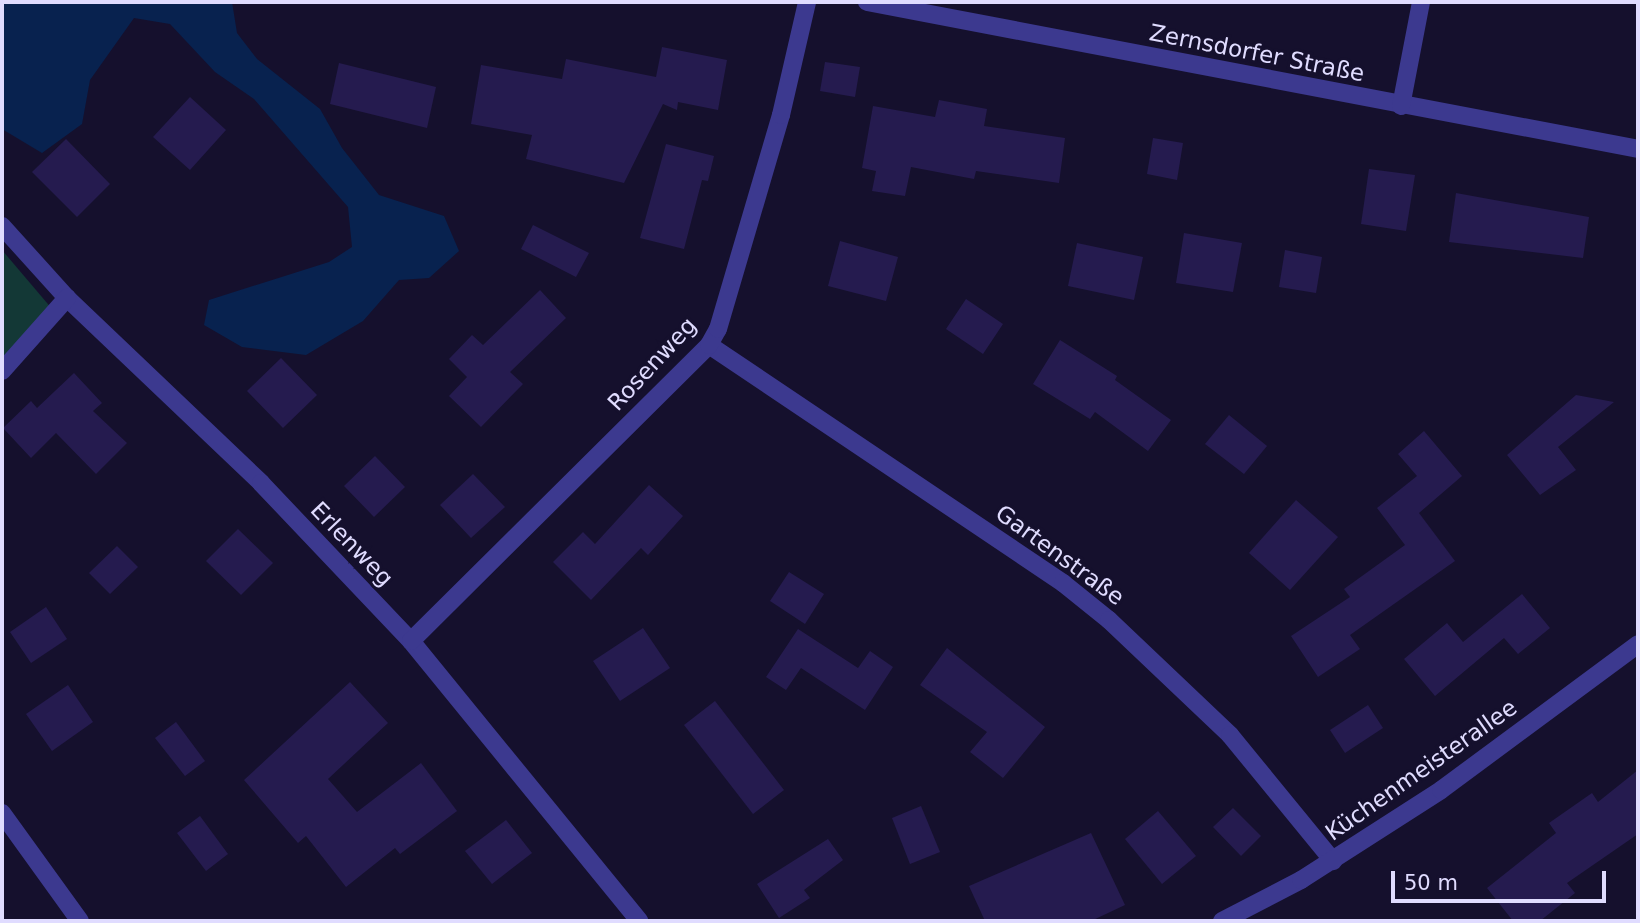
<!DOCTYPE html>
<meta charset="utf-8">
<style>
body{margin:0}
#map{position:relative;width:1640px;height:923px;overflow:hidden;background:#15102d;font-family:"DejaVu Sans",sans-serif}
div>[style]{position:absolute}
.green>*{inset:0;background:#133836}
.water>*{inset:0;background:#08224f}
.building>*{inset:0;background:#251b4f}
.minor>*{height:18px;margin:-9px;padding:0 9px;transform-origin:9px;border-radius:9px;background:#3c398f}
span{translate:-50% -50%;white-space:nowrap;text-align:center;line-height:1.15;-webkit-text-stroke:6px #15102d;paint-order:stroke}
.street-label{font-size:23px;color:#e0dcff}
.frame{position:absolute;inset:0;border:4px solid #e0dcff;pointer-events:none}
.scale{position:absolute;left:1391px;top:871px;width:215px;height:32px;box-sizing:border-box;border:4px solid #e0dcff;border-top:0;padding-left:9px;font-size:21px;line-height:24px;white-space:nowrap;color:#e0dcff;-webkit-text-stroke:5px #15102d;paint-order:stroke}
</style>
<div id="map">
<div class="green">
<i style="clip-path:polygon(2px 250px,53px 310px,2px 359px)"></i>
</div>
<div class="water">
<i style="clip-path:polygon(2px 2px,232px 2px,237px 33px,257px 59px,320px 109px,342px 148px,379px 195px,444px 216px,459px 251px,429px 278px,399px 280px,363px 321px,306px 355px,242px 347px,204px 325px,209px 300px,329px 262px,352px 247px,348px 207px,254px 99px,215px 72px,170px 24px,134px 18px,90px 80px,82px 124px,42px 153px,2px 129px)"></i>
</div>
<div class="building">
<i style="clip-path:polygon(662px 47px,727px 60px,718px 110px,678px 102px,677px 110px,663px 104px,624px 183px,526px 159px,532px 135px,471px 124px,481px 65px,562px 79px,566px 59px,656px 77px)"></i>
<i style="clip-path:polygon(825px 62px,860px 67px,855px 97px,820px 91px)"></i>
<i style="clip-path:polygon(339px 63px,436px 87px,427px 128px,330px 104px)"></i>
<i style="clip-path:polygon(190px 97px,226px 130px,190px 170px,153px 137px)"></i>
<i style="clip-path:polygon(939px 100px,987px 109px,984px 126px,1065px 138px,1059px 183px,976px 171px,974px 179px,911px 167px,905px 196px,872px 191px,876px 171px,862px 168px,873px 106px,935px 117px)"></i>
<i style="clip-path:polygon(1153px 138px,1183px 143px,1177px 180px,1147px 174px)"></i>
<i style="clip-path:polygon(66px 139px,110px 184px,77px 217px,32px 172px)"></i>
<i style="clip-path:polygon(666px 144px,714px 156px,708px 181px,702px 180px,684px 249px,640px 238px)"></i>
<i style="clip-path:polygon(1369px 169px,1415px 175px,1406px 231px,1361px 224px)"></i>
<i style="clip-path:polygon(1456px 193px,1589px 217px,1583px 258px,1449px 242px)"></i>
<i style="clip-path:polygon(533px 225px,589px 253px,576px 277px,521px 249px)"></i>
<i style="clip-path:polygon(1184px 233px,1242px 243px,1233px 292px,1176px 283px)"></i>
<i style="clip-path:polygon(840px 241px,898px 257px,886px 301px,828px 286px)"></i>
<i style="clip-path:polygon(1077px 243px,1143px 257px,1134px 300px,1068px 286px)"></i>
<i style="clip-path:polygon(1285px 250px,1322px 257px,1316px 293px,1279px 287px)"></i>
<i style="clip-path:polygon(540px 290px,566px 318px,510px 372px,523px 384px,481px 427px,449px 396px,467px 377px,449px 359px,472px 335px,483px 345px)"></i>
<i style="clip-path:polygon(966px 299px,1003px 324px,983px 354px,946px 329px)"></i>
<i style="clip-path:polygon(1060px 340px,1117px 376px,1115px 380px,1171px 420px,1148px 451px,1095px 412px,1090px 419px,1033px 384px)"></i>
<i style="clip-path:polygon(281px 358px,317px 395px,283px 428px,247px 391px)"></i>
<i style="clip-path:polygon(74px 373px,102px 403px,93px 411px,127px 443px,96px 474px,56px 433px,31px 458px,3px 428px,31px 401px,37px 408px)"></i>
<i style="clip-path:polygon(1576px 395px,1614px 402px,1558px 447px,1576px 470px,1540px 495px,1507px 455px)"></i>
<i style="clip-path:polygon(1229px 415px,1267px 446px,1244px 474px,1205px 444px)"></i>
<i style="clip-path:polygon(1424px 431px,1462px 476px,1419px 513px,1455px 561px,1350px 635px,1360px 649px,1318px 677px,1291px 636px,1350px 597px,1344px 589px,1405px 545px,1377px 508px,1417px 476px,1398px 454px)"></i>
<i style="clip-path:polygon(375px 456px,405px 487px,374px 517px,344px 486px)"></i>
<i style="clip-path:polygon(473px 474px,505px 507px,471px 538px,440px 505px)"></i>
<i style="clip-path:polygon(649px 485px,683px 516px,648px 555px,641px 548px,591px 600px,553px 562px,583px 532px,595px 544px)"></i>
<i style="clip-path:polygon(1296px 500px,1338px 537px,1290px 590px,1249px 553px)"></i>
<i style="clip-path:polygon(238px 529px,273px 563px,241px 595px,206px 561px)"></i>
<i style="clip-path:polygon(117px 546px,138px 567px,110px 594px,89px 573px)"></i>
<i style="clip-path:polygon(789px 572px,824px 594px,805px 624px,770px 601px)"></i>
<i style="clip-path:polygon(1522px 594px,1550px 628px,1518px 654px,1504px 638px,1435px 696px,1404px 659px,1447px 623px,1463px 642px)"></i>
<i style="clip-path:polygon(46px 607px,67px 639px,31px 663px,10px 632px)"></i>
<i style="clip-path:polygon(643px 628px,670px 668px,620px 701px,593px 661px)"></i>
<i style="clip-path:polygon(798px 629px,858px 668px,870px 651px,893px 667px,865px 710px,801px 668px,786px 690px,766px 677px)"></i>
<i style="clip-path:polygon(947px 648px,1045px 727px,1003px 778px,970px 752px,987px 732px,920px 685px)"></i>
<i style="clip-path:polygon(350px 682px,388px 723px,328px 779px,357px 812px,421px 763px,457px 811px,400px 854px,395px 848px,346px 887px,306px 836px,298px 843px,244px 780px)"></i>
<i style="clip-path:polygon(68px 685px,93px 722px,52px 751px,26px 714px)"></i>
<i style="clip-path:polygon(715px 701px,784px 790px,753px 814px,684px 725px)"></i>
<i style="clip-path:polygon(1368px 705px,1383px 728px,1345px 753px,1330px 730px)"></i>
<i style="clip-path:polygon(176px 722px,205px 761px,185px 776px,155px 738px)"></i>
<i style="clip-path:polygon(1638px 770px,1638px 834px,1567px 883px,1575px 893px,1540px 921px,1513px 921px,1487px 888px,1556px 833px,1549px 823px,1592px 793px,1598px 802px)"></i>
<i style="clip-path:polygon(921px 806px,940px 852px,910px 864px,892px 818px)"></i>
<i style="clip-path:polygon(1233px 808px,1261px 836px,1241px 856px,1213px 827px)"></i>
<i style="clip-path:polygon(1158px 811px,1196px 856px,1162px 884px,1125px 839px)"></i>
<i style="clip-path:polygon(200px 816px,228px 854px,206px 871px,177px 833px)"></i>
<i style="clip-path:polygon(506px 820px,532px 853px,492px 884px,465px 851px)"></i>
<i style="clip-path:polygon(1091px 833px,1125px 905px,1091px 921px,985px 921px,969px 886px)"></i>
<i style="clip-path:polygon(828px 839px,843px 860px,804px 890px,810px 898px,779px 918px,757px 884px)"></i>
</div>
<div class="minor">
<i style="left:867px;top:2px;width:785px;rotate:10.79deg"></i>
<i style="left:1401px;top:106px;width:106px;rotate:-79.1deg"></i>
<i style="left:2px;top:226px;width:97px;rotate:47.9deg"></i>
<i style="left:67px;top:298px;width:268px;rotate:43.6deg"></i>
<i style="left:261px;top:483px;width:218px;rotate:46.5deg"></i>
<i style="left:411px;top:641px;width:361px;rotate:50.8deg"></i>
<i style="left:709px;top:345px;width:427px;rotate:33.9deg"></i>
<i style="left:1063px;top:583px;width:59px;rotate:38.8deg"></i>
<i style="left:1109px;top:620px;width:167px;rotate:43.5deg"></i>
<i style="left:1230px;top:735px;width:163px;rotate:50.7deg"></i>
<i style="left:2px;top:371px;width:98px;rotate:-48.3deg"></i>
<i style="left:411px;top:641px;width:420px;rotate:-44.8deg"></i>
<i style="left:709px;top:345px;width:18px;rotate:-61deg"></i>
<i style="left:718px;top:329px;width:223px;rotate:-73.6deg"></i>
<i style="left:781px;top:115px;width:116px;rotate:-77deg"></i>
<i style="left:2px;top:813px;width:133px;rotate:54.2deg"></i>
<i style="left:1222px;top:921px;width:89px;rotate:-27.4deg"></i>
<i style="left:1301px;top:880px;width:166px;rotate:-32.7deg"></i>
<i style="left:1441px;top:790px;width:245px;rotate:-36.5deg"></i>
</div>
<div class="street-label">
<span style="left:1257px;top:53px;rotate:11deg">Zernsdorfer Straße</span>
<span style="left:652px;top:364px;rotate:-47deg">Rosenweg</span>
<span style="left:352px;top:544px;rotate:46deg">Erlenweg</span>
<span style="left:1060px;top:555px;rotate:36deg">Gartenstraße</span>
<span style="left:1421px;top:770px;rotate:-35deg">Küchenmeisterallee</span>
</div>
<div class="frame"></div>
<div class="scale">50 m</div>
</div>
